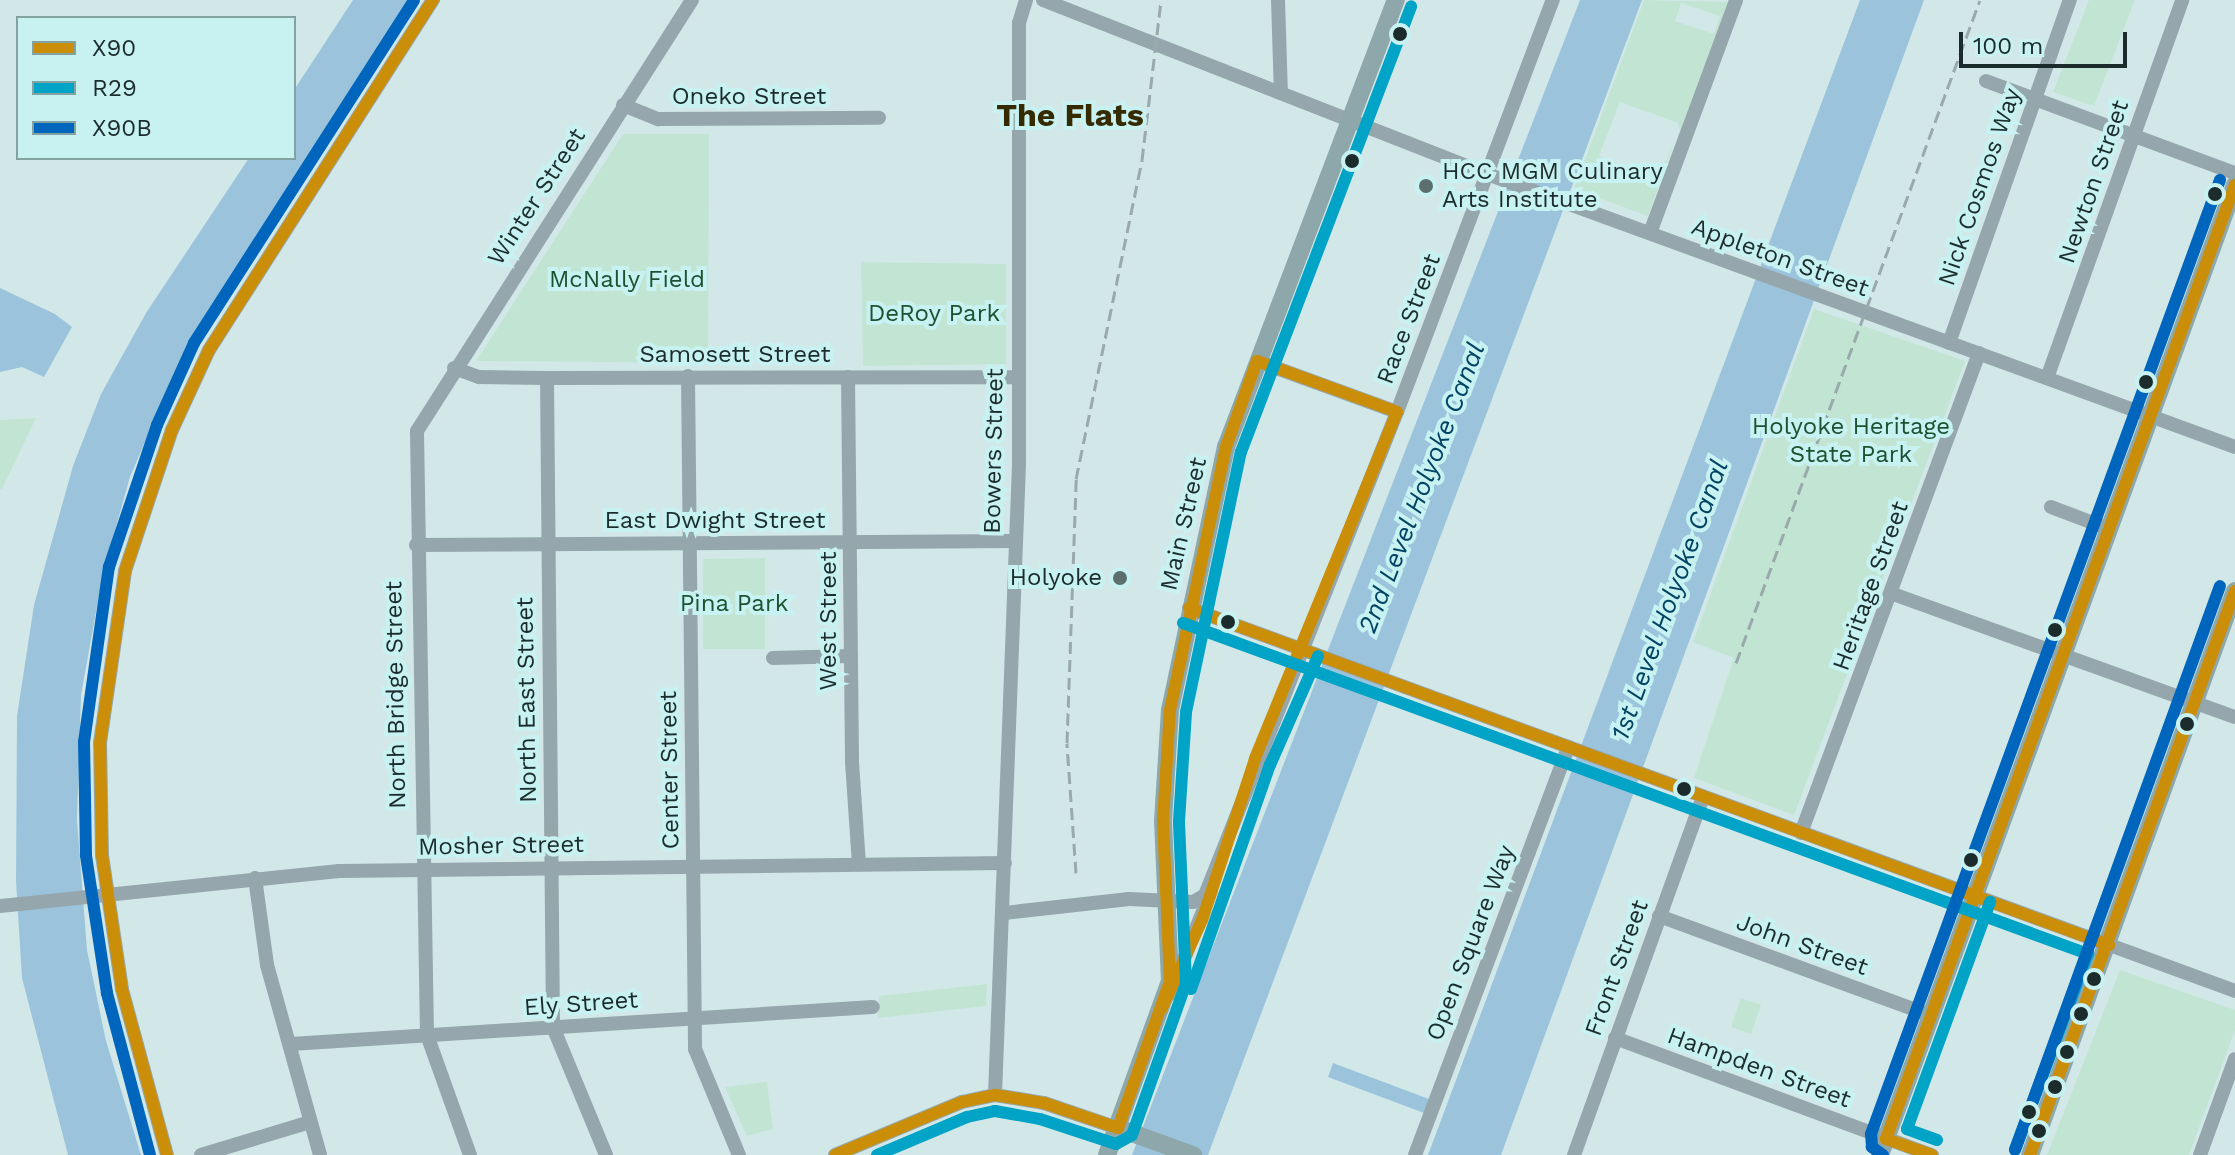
<!DOCTYPE html>
<style>
body{margin:0}
#map{position:relative;width:2235px;height:1155px;overflow:hidden;background:#d2e8e8;font-family:"Work Sans",sans-serif}
div>[style]{position:absolute}
.green>*{inset:0;background:#c2e5d3}
.water>*{inset:0;background:#9bc4dc}
.minor>*{height:14px;margin:-7px;padding:0 7px;transform-origin:7px;border-radius:7px;background:#95a7ac}
.major>*{height:18px;margin:-9px;padding:0 9px;transform-origin:9px;border-radius:9px;background:#8ea7ab}
.rail>*{height:3px;margin-top:-1.5px;transform-origin:0;background:repeating-linear-gradient(90deg,#99a9ac 0 12px,transparent 0 18px)}
.bus-1>*{height:12px;margin:-6px;padding:0 6px;transform-origin:6px;border-radius:6px;background:#cb8e09}
.bus-2>*{height:12px;margin:-6px;padding:0 6px;transform-origin:6px;border-radius:6px;background:#01a3c6}
.bus-3>*{height:12px;margin:-6px;padding:0 6px;transform-origin:6px;border-radius:6px;background:#0065bd}
.dots>*{width:22px;height:22px;translate:-50% -50%;box-sizing:border-box;border:4px solid #c8f2f2;border-radius:50%}
span{translate:-50% -50%;white-space:nowrap;text-align:center;line-height:1.15;-webkit-text-stroke:8px #c8f2f2;paint-order:stroke}
.street-label{font-size:24px;color:#1c2c2c}
.poi-label{font-size:24px;color:#1c2c2c}
.left{translate:0 -50%;text-align:left}
.right{translate:-100% -50%;text-align:right}
.park-label{font-size:24px;color:#1b5332}
.water-label{font-size:26px;color:#004363;font-style:italic}
.district-label{font-size:32px;color:#362a00;font-weight:700}
.legend{position:absolute;left:16px;top:16px;width:280px;height:144px;box-sizing:border-box;background:#c8f2f2;border:2px solid #83a3a3;margin:0;padding:10px 14px;list-style:none;font-size:24px;color:#1c2c2c}
.legend li{display:flex;align-items:center;gap:16px;height:40px}
.legend b{width:40px;border:2px solid #83a3a3}
.scale{position:absolute;left:1959px;top:32px;width:168px;height:36px;box-sizing:border-box;border:4px solid #1c2c2c;border-top:0;padding-left:10px;font-size:24px;line-height:28px;white-space:nowrap;color:#1c2c2c;-webkit-text-stroke:6px #c8f2f2;paint-order:stroke}
</style>
<div id="map">
<div class="green">
<i style="clip-path:polygon(evenodd,1644px 0,1728px 2px,1680px 131px,1678px 123px,1620px 102px,1599px 156px,1658px 178px,1674px 143px,1648px 216px,1574px 189px,1644px 0,1681px 3px,1720px 16px,1714px 34px,1675px 21px,1681px 3px)"></i>
<i style="clip-path:polygon(2089px 0,2135px 0,2094px 106px,2053px 92px)"></i>
<i style="clip-path:polygon(623px 134px,709px 134px,708px 363px,476px 361px)"></i>
<i style="clip-path:polygon(861px 262px,1006px 264px,1006px 364px,863px 366px)"></i>
<i style="clip-path:polygon(1814px 309px,1965px 361px,1794px 815px,1694px 778px,1734px 658px,1693px 642px)"></i>
<i style="clip-path:polygon(36px 418px,2px 489px,0 489px,0 420px)"></i>
<i style="clip-path:polygon(765px 558px,765px 649px,703px 649px,703px 559px)"></i>
<i style="clip-path:polygon(2120px 970px,2235px 1010px,2235px 1030px,2189px 1155px,2047px 1155px)"></i>
<i style="clip-path:polygon(987px 984px,986px 1006px,878px 1018px,879px 996px)"></i>
<i style="clip-path:polygon(1741px 998px,1761px 1005px,1751px 1034px,1731px 1027px)"></i>
<i style="clip-path:polygon(767px 1082px,773px 1129px,747px 1136px,725px 1087px)"></i>
</div>
<div class="water">
<i style="clip-path:polygon(353px 0,407px 0,186px 346px,130px 477px,103px 573px,81px 695px,77px 820px,87px 950px,106px 1041px,141px 1155px,68px 1155px,22px 978px,16px 881px,17px 716px,34px 605px,73px 466px,101px 394px,146px 313px,249px 158px,294px 158px,294px 90px)"></i>
<i style="clip-path:polygon(1580px 0,1642px 0,1208px 1155px,1132px 1155px)"></i>
<i style="clip-path:polygon(1860px 0,1924px 0,1501px 1155px,1428px 1155px)"></i>
<i style="clip-path:polygon(0 288px,55px 314px,72px 327px,44px 377px,22px 367px,0 372px)"></i>
<i style="clip-path:polygon(1333px 1063px,1429px 1099px,1424px 1113px,1328px 1077px)"></i>
</div>
<div class="minor">
<i style="left:1043px;top:0;width:477px;rotate:21.4deg"></i>
<i style="left:1487px;top:174px;width:796px;rotate:20.05deg"></i>
<i style="left:1278px;top:0;width:93px;rotate:88.2deg"></i>
<i style="left:1986px;top:81px;width:265px;rotate:20.3deg"></i>
<i style="left:623px;top:105px;width:38px;rotate:22deg"></i>
<i style="left:658px;top:119px;width:221px;rotate:-0.3deg"></i>
<i style="left:1650px;top:233px;width:248px;rotate:-69.7deg"></i>
<i style="left:1949px;top:343px;width:364px;rotate:-70.6deg"></i>
<i style="left:1257px;top:361px;width:149px;rotate:20deg"></i>
<i style="left:454px;top:368px;width:27px;rotate:20deg"></i>
<i style="left:479px;top:377px;width:68px;rotate:0.8deg"></i>
<i style="left:547px;top:378px;width:471px;rotate:-0.1deg"></i>
<i style="left:688px;top:376px;width:673px;rotate:89.4deg"></i>
<i style="left:695px;top:1049px;width:115px;rotate:67.5deg"></i>
<i style="left:848px;top:377px;width:385px;rotate:89.4deg"></i>
<i style="left:852px;top:762px;width:102px;rotate:86.1deg"></i>
<i style="left:547px;top:378px;width:649px;rotate:89.47deg"></i>
<i style="left:553px;top:1027px;width:139px;rotate:67.5deg"></i>
<i style="left:2047px;top:378px;width:401px;rotate:-70.3deg"></i>
<i style="left:2051px;top:507px;width:62px;rotate:20.8deg"></i>
<i style="left:416px;top:545px;width:598px;rotate:-0.38deg"></i>
<i style="left:1893px;top:594px;width:363px;rotate:19.8deg"></i>
<i style="left:1189px;top:608px;width:1114px;rotate:20.11deg"></i>
<i style="left:773px;top:658px;width:78px;rotate:-1.5deg"></i>
<i style="left:1801px;top:833px;width:512px;rotate:-69.65deg"></i>
<i style="left:255px;top:878px;width:88px;rotate:82.1deg"></i>
<i style="left:267px;top:965px;width:197px;rotate:74.4deg"></i>
<i style="left:0;top:906px;width:341px;rotate:-5.9deg"></i>
<i style="left:339px;top:871px;width:666px;rotate:-0.69deg"></i>
<i style="left:1004px;top:913px;width:126px;rotate:-6.4deg"></i>
<i style="left:1129px;top:899px;width:64px;rotate:2.7deg"></i>
<i style="left:1193px;top:902px;width:14px;rotate:-30deg"></i>
<i style="left:1205px;top:895px;width:520px;rotate:-68.32deg"></i>
<i style="left:1397px;top:412px;width:441px;rotate:-69.3deg"></i>
<i style="left:1659px;top:916px;width:289px;rotate:20.1deg"></i>
<i style="left:1170px;top:994px;width:111px;rotate:-68.3deg"></i>
<i style="left:1615px;top:1038px;width:338px;rotate:20.3deg"></i>
<i style="left:291px;top:1044px;width:583px;rotate:-3.64deg"></i>
<i style="left:995px;top:1095px;width:631px;rotate:-87.82deg"></i>
<i style="left:1019px;top:464px;width:441px;rotate:-90deg"></i>
<i style="left:1019px;top:23px;width:24px;rotate:-73deg"></i>
<i style="left:167px;top:1155px;width:172px;rotate:-105.2deg"></i>
<i style="left:122px;top:989px;width:135px;rotate:-98.5deg"></i>
<i style="left:102px;top:855px;width:112px;rotate:-91deg"></i>
<i style="left:100px;top:743px;width:174px;rotate:-81.7deg"></i>
<i style="left:125px;top:571px;width:149px;rotate:-71.6deg"></i>
<i style="left:172px;top:430px;width:88px;rotate:-65.2deg"></i>
<i style="left:209px;top:350px;width:416px;rotate:-57.4deg"></i>
<i style="left:201px;top:1155px;width:114px;rotate:-16.8deg"></i>
<i style="left:470px;top:1155px;width:127px;rotate:-109.7deg"></i>
<i style="left:427px;top:1035px;width:604px;rotate:-90.95deg"></i>
<i style="left:417px;top:431px;width:511px;rotate:-57.46deg"></i>
<i style="left:835px;top:1155px;width:138px;rotate:-22.7deg"></i>
<i style="left:962px;top:1102px;width:34px;rotate:-12deg"></i>
<i style="left:995px;top:1095px;width:50px;rotate:9.3deg"></i>
<i style="left:1044px;top:1103px;width:78px;rotate:18.7deg"></i>
<i style="left:1415px;top:1155px;width:436px;rotate:-69.4deg"></i>
<i style="left:1574px;top:1155px;width:381px;rotate:-70.2deg"></i>
<i style="left:2200px;top:1155px;width:102px;rotate:-70deg"></i>
</div>
<div class="major">
<i style="left:1118px;top:1128px;width:80px;rotate:19.8deg"></i>
<i style="left:1107px;top:1155px;width:185px;rotate:-70.1deg"></i>
<i style="left:1170px;top:981px;width:160px;rotate:-92.5deg"></i>
<i style="left:1163px;top:821px;width:111px;rotate:-86.4deg"></i>
<i style="left:1170px;top:710px;width:269px;rotate:-78deg"></i>
<i style="left:1226px;top:447px;width:478px;rotate:-69.2deg"></i>
<i style="left:1880px;top:1155px;width:1033px;rotate:-69.9deg"></i>
<i style="left:2030px;top:1155px;width:600px;rotate:-70.03deg"></i>
</div>
<div class="rail">
<i style="left:1736px;top:663px;width:706px;rotate:-69.8deg"></i>
<i style="left:1076px;top:873px;width:130px;rotate:-94deg"></i>
<i style="left:1067px;top:743px;width:264px;rotate:-88deg"></i>
<i style="left:1076px;top:479px;width:326px;rotate:-78.3deg"></i>
<i style="left:1142px;top:160px;width:161px;rotate:-83.2deg"></i>
</div>
<div class="bus-1">
<i style="left:1189px;top:608px;width:980px;rotate:20.12deg"></i>
<i style="left:167px;top:1155px;width:172px;rotate:-105.2deg"></i>
<i style="left:122px;top:989px;width:135px;rotate:-98.5deg"></i>
<i style="left:102px;top:855px;width:112px;rotate:-91deg"></i>
<i style="left:100px;top:743px;width:174px;rotate:-81.7deg"></i>
<i style="left:125px;top:571px;width:149px;rotate:-71.6deg"></i>
<i style="left:172px;top:430px;width:88px;rotate:-65.2deg"></i>
<i style="left:209px;top:350px;width:416px;rotate:-57.4deg"></i>
<i style="left:835px;top:1155px;width:138px;rotate:-22.7deg"></i>
<i style="left:962px;top:1102px;width:34px;rotate:-12deg"></i>
<i style="left:995px;top:1095px;width:50px;rotate:9.3deg"></i>
<i style="left:1044px;top:1103px;width:78px;rotate:18.7deg"></i>
<i style="left:1118px;top:1128px;width:156px;rotate:-70.5deg"></i>
<i style="left:1170px;top:981px;width:160px;rotate:-92.5deg"></i>
<i style="left:1163px;top:821px;width:111px;rotate:-86.4deg"></i>
<i style="left:1170px;top:710px;width:269px;rotate:-78deg"></i>
<i style="left:1226px;top:447px;width:91px;rotate:-70.2deg"></i>
<i style="left:1257px;top:361px;width:149px;rotate:20deg"></i>
<i style="left:1397px;top:412px;width:375px;rotate:112.3deg"></i>
<i style="left:1255px;top:759px;width:169px;rotate:108.2deg"></i>
<i style="left:1202px;top:920px;width:97px;rotate:114.4deg"></i>
<i style="left:1932px;top:1155px;width:49px;rotate:-160.8deg"></i>
<i style="left:1886px;top:1139px;width:1016px;rotate:-69.91deg"></i>
<i style="left:2030px;top:1155px;width:600px;rotate:-70.03deg"></i>
</div>
<div class="bus-2">
<i style="left:1183px;top:623px;width:964px;rotate:20.09deg"></i>
<i style="left:2088px;top:954px;width:208px;rotate:110.5deg"></i>
<i style="left:1191px;top:989px;width:238px;rotate:-70.6deg"></i>
<i style="left:1270px;top:765px;width:119px;rotate:-66.2deg"></i>
<i style="left:1937px;top:1140px;width:32px;rotate:-160deg"></i>
<i style="left:1907px;top:1129px;width:242px;rotate:-69.9deg"></i>
<i style="left:877px;top:1155px;width:98px;rotate:-22.9deg"></i>
<i style="left:967px;top:1117px;width:29px;rotate:-12deg"></i>
<i style="left:995px;top:1111px;width:46px;rotate:10.1deg"></i>
<i style="left:1040px;top:1119px;width:80px;rotate:18.2deg"></i>
<i style="left:1116px;top:1144px;width:18px;rotate:-29deg"></i>
<i style="left:1132px;top:1135px;width:161px;rotate:-70.4deg"></i>
<i style="left:1186px;top:983px;width:162px;rotate:-92.5deg"></i>
<i style="left:1179px;top:821px;width:109px;rotate:-86.3deg"></i>
<i style="left:1186px;top:712px;width:266px;rotate:-78.1deg"></i>
<i style="left:1241px;top:452px;width:477px;rotate:-69.1deg"></i>
</div>
<div class="bus-3">
<i style="left:2015px;top:1150px;width:600px;rotate:-70.03deg"></i>
<i style="left:150px;top:1155px;width:168px;rotate:-104.9deg"></i>
<i style="left:107px;top:993px;width:140px;rotate:-98.7deg"></i>
<i style="left:86px;top:855px;width:113px;rotate:-91deg"></i>
<i style="left:84px;top:742px;width:177px;rotate:-81.9deg"></i>
<i style="left:109px;top:567px;width:150px;rotate:-71.3deg"></i>
<i style="left:157px;top:425px;width:90px;rotate:-65.7deg"></i>
<i style="left:194px;top:343px;width:407px;rotate:-57.3deg"></i>
<i style="left:1883px;top:1155px;width:14px;rotate:-144deg"></i>
<i style="left:1872px;top:1147px;width:13px;rotate:-94deg"></i>
<i style="left:1871px;top:1134px;width:1016px;rotate:-69.91deg"></i>
</div>
<div class="dots">
<i style="left:1400px;top:34px;background:#1c2c2c"></i>
<i style="left:1352px;top:161px;background:#1c2c2c"></i>
<i style="left:1426px;top:186px;background:#5c6e6e"></i>
<i style="left:2215px;top:194px;background:#1c2c2c"></i>
<i style="left:2146px;top:382px;background:#1c2c2c"></i>
<i style="left:1120px;top:578px;background:#5c6e6e"></i>
<i style="left:1228px;top:622px;background:#1c2c2c"></i>
<i style="left:2055px;top:630px;background:#1c2c2c"></i>
<i style="left:2187px;top:724px;background:#1c2c2c"></i>
<i style="left:1684px;top:789px;background:#1c2c2c"></i>
<i style="left:1971px;top:860px;background:#1c2c2c"></i>
<i style="left:2094px;top:979px;background:#1c2c2c"></i>
<i style="left:2081px;top:1014px;background:#1c2c2c"></i>
<i style="left:2067px;top:1052px;background:#1c2c2c"></i>
<i style="left:2055px;top:1087px;background:#1c2c2c"></i>
<i style="left:2029px;top:1112px;background:#1c2c2c"></i>
<i style="left:2039px;top:1131px;background:#1c2c2c"></i>
</div>
<div class="street-label">
<span style="left:749px;top:97px">Oneko Street</span>
<span style="left:2094px;top:182px;rotate:-71deg">Newton Street</span>
<span style="left:1980px;top:187px;rotate:-71deg">Nick Cosmos Way</span>
<span style="left:537px;top:197px;rotate:-57deg">Winter Street</span>
<span style="left:1780px;top:258px;rotate:20deg">Appleton Street</span>
<span style="left:1409px;top:319px;rotate:-69deg">Race Street</span>
<span style="left:735px;top:355px">Samosett Street</span>
<span style="left:994px;top:451px;rotate:-89deg">Bowers Street</span>
<span style="left:715px;top:521px">East Dwight Street</span>
<span style="left:1184px;top:524px;rotate:-77deg">Main Street</span>
<span style="left:1871px;top:586px;rotate:-70deg">Heritage Street</span>
<span style="left:829px;top:621px;rotate:-90deg">West Street</span>
<span style="left:396px;top:695px;rotate:-91deg">North Bridge Street</span>
<span style="left:527px;top:700px;rotate:-91deg">North East Street</span>
<span style="left:670px;top:770px;rotate:-91deg">Center Street</span>
<span style="left:501px;top:846px;rotate:-1deg">Mosher Street</span>
<span style="left:1471px;top:943px;rotate:-69deg">Open Square Way</span>
<span style="left:1802px;top:945px;rotate:20deg">John Street</span>
<span style="left:1617px;top:968px;rotate:-70deg">Front Street</span>
<span style="left:581px;top:1004px;rotate:-4deg">Ely Street</span>
<span style="left:1759px;top:1068px;rotate:20deg">Hampden Street</span>
</div>
<div class="poi-label">
<span class="left" style="left:1442px;top:186px">HCC MGM Culinary<br>Arts Institute</span>
<span class="right" style="left:1102px;top:578px">Holyoke</span>
</div>
<div class="park-label">
<span style="left:627px;top:280px">McNally Field</span>
<span style="left:934px;top:314px">DeRoy Park</span>
<span style="left:1851px;top:441px">Holyoke Heritage<br>State Park</span>
<span style="left:734px;top:604px">Pina Park</span>
</div>
<div class="water-label">
<span style="left:1422px;top:488px;rotate:-69deg">2nd Level Holyoke Canal</span>
<span style="left:1670px;top:600px;rotate:-70deg">1st Level Holyoke Canal</span>
</div>
<div class="district-label">
<span style="left:1070px;top:115px">The Flats</span>
</div>
<ul class="legend">
<li><b style="height:10px;background:#cb8e09"></b>X90</li>
<li><b style="height:10px;background:#01a3c6"></b>R29</li>
<li><b style="height:10px;background:#0065bd"></b>X90B</li>
</ul>
<div class="scale">100 m</div>
</div>
